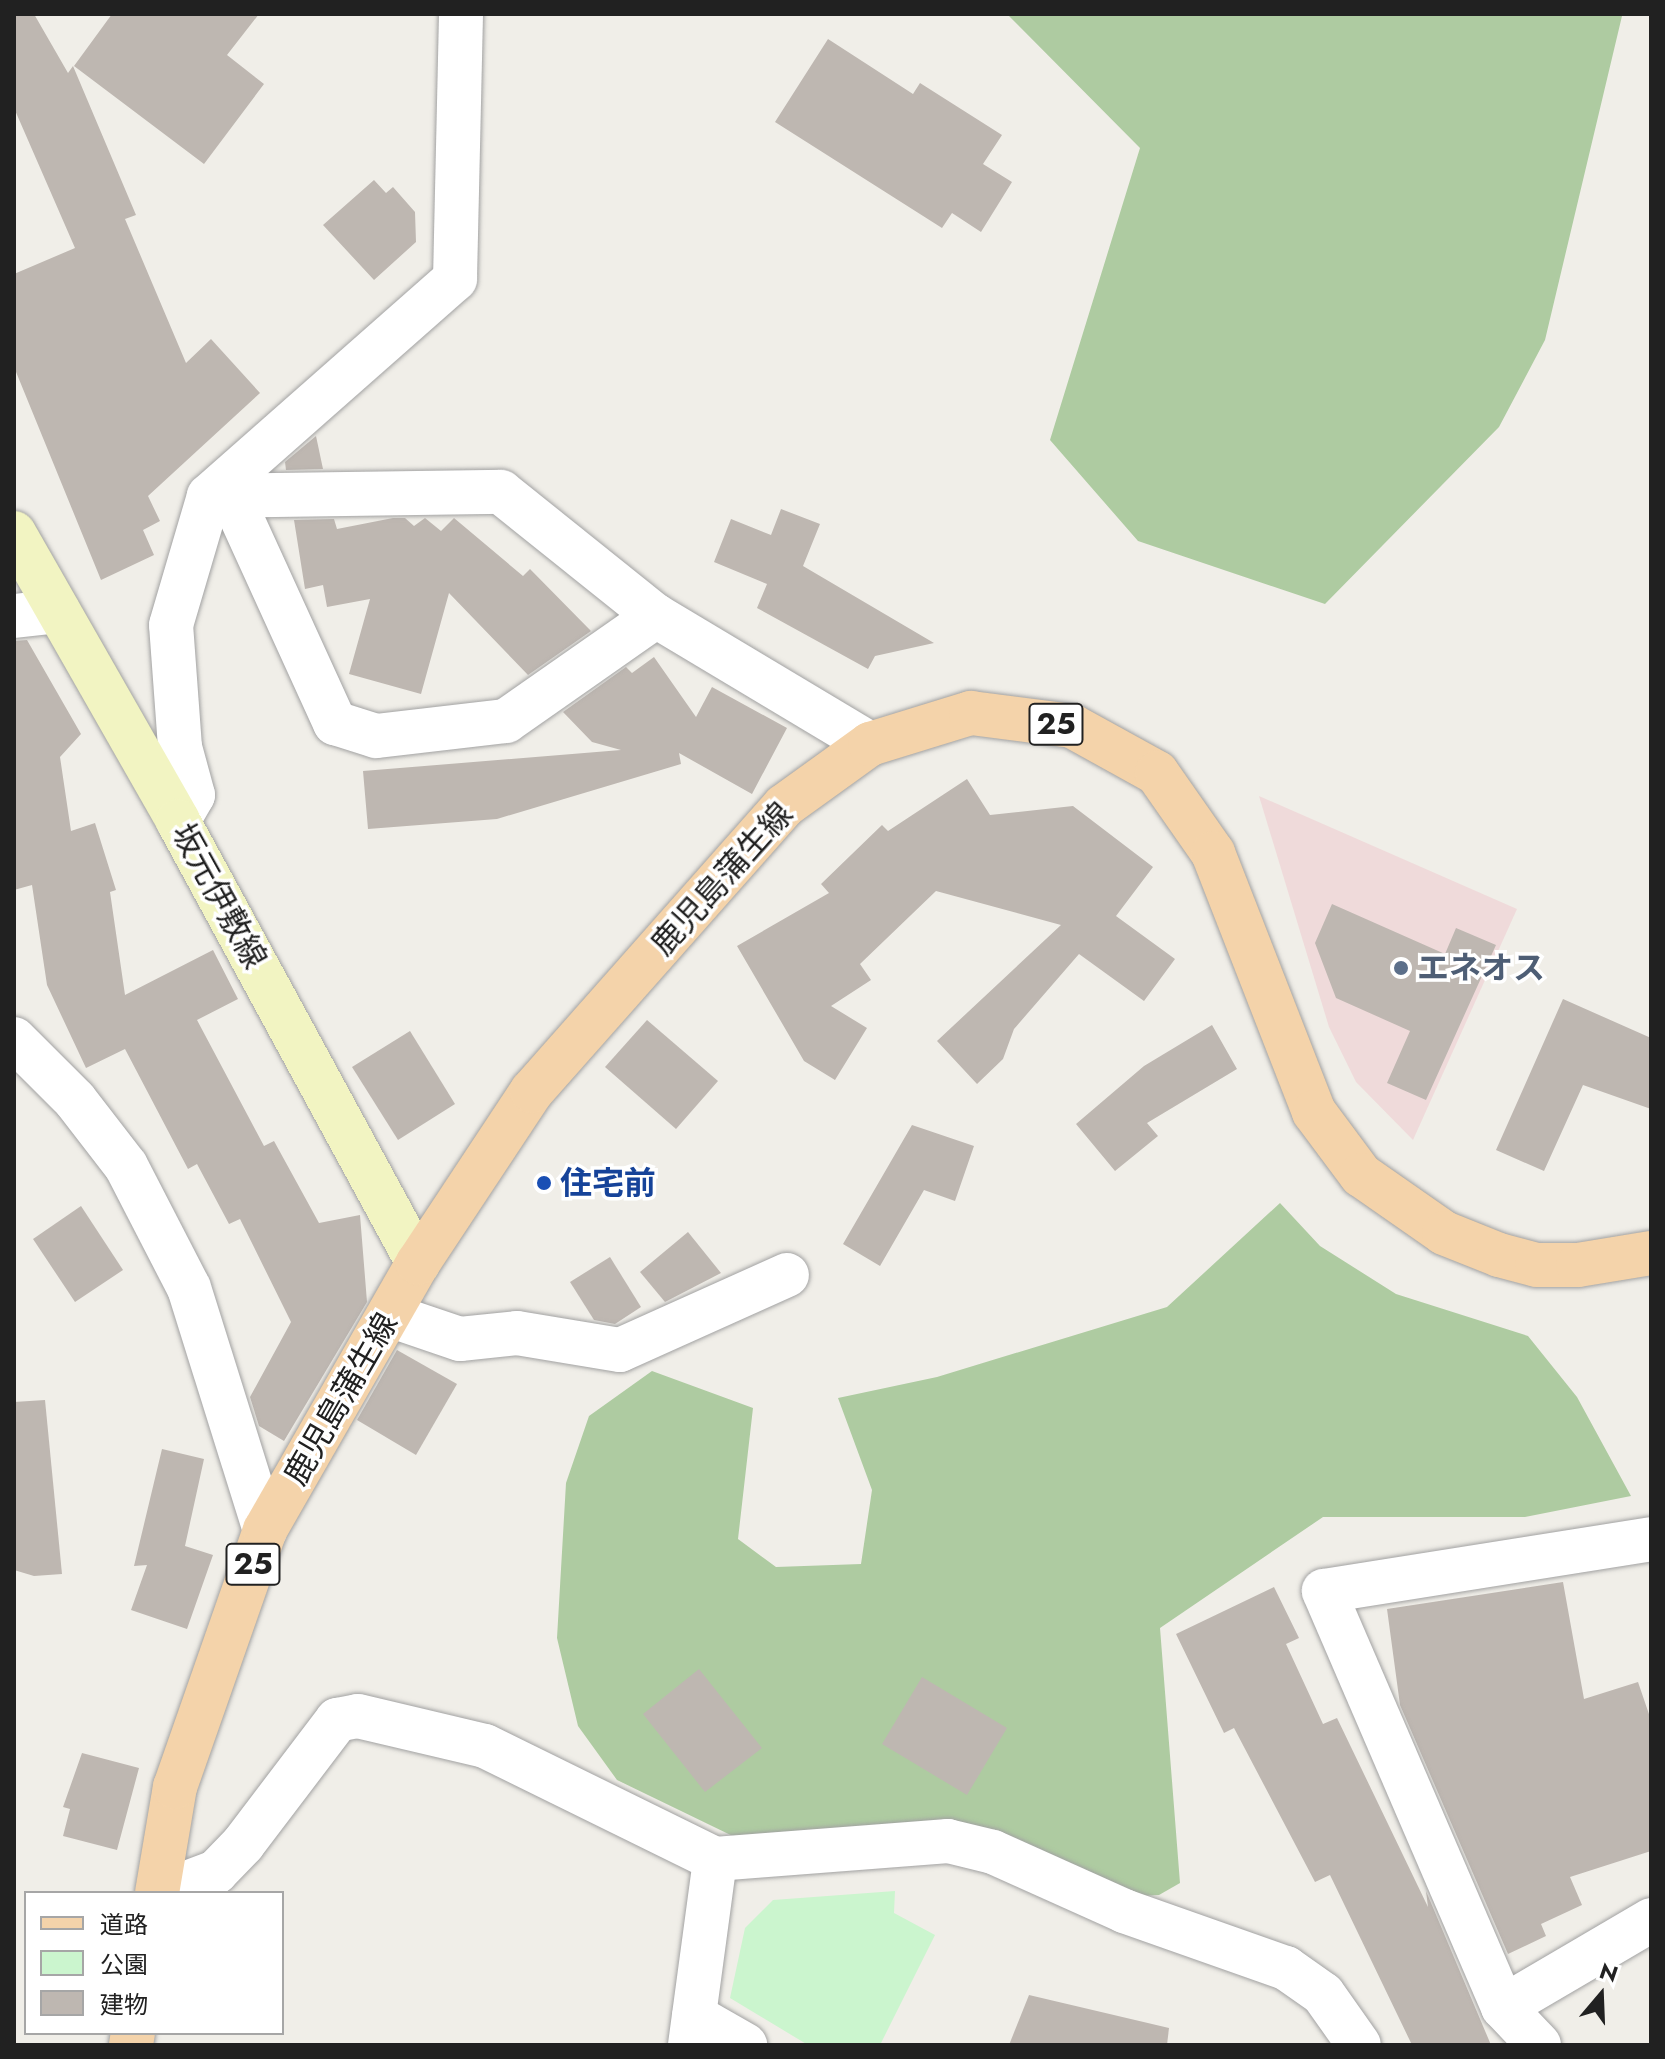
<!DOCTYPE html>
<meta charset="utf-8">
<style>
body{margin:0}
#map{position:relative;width:1665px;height:2059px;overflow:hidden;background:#f0eee8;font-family:Jost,"Noto Sans JP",sans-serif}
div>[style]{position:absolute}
.commercial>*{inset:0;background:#efdada}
.forest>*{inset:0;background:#aecba1}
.park>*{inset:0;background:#cbf5ce}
.building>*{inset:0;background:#beb7b1}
.roads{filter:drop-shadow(0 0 2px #a2a2a2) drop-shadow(0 0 2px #a2a2a2)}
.street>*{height:44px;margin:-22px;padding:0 22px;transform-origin:22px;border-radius:22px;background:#fff}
.secondary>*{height:44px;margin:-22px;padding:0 22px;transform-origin:22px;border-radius:22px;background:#f2f4c2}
.primary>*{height:44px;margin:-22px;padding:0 22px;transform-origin:22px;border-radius:22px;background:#f4d3aa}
.dots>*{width:22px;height:22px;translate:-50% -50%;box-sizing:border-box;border:4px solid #fff;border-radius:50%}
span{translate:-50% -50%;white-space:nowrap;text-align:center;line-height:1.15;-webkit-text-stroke:7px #fff;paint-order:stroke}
.shield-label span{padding:2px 6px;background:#fff;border:2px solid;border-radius:6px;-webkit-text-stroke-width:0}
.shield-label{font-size:30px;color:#212121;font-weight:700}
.street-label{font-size:32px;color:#212121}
.service-label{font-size:32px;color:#4e5e75;font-weight:700}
.left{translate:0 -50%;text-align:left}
.transit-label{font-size:32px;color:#164399;font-weight:700}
.frame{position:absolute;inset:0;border:16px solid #212121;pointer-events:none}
.legend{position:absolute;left:24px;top:1891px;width:260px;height:144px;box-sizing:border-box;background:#fff;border:2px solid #a6a6a6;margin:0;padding:10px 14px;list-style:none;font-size:24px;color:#212121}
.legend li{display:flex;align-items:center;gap:16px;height:40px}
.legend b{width:40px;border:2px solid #a6a6a6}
.north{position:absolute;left:1561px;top:1955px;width:80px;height:80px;-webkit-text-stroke:6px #fff;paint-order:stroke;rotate:19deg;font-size:22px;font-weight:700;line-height:32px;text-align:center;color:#212121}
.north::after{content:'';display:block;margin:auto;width:28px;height:36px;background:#212121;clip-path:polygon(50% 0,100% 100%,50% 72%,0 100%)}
</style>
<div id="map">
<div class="commercial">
<i style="clip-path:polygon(1259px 796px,1517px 909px,1413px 1140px,1356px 1082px,1329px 1027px)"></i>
</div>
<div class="forest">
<i style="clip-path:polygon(1007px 14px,1622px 16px,1545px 340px,1499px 427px,1325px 604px,1138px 541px,1050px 440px,1140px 148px)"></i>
<i style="clip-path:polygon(1280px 1203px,1320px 1246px,1396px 1294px,1528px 1336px,1577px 1397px,1631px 1496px,1525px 1517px,1323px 1517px,1160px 1628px,1180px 1883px,1159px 1895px,1121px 1897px,1029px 1851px,743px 1841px,617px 1780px,578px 1726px,557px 1638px,566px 1483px,589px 1416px,652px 1371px,753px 1408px,738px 1539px,776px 1567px,861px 1564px,872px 1490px,838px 1398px,937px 1377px,1167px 1307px)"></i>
</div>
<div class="park">
<i style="clip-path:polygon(895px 1891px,894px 1913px,935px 1935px,880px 2045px,808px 2045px,730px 1998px,745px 1928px,773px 1900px)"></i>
</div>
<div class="building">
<i style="clip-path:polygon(14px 14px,34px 14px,68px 73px,73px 66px,136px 215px,125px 219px,186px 363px,211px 339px,260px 393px,148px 496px,160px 521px,143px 530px,154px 555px,101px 580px,14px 367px,14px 274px,75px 248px,14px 108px)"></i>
<i style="clip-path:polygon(112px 14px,259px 14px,227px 55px,264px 84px,204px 164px,74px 66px)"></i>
<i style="clip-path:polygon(828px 39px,913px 94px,920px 83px,1002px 135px,983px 164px,1012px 182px,981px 232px,952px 213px,942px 228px,775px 122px)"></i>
<i style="clip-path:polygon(374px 180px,386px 193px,393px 187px,415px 212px,416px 242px,374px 280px,323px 225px)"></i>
<i style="clip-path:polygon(316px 436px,323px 469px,286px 470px,285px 462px)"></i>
<i style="clip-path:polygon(781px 509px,820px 524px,803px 566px,934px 643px,875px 656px,868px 669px,757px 608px,767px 584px,714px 562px,731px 519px,771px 535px)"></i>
<i style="clip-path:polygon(393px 518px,405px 518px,414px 526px,425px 518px,441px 531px,454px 518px,523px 576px,530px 569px,591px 631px,528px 675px,449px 593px,421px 694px,349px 674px,370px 599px,327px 607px,323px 585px,305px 589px,294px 520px,334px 519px,337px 529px)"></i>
<i style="clip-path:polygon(27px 640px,81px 734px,60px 757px,71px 831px,95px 823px,116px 890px,110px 892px,125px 995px,213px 950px,238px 999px,197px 1020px,264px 1146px,274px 1141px,319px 1223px,360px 1215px,367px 1302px,284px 1441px,259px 1426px,250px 1397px,291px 1322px,240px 1219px,229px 1224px,197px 1164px,188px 1169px,125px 1049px,86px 1068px,47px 985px,32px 885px,14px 890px,14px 641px)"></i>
<i style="clip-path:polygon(654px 657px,696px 717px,712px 687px,787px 728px,752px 794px,679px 753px,681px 764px,497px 819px,368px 829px,363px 771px,621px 750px,592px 742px,563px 712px,626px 667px,632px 673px)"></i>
<i style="clip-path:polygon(967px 779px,990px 815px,1073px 806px,1153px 867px,1116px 916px,1175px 959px,1144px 1001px,1079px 954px,1014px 1029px,1003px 1059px,977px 1084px,937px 1041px,1061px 925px,936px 891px,860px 964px,871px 980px,831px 1006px,867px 1028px,835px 1080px,804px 1061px,737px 946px,829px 893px,821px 884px,882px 825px,888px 831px)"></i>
<i style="clip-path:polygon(1332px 904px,1445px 954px,1456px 928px,1496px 945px,1426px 1100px,1387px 1083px,1410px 1031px,1336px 998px,1315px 943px)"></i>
<i style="clip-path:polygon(1563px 999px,1651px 1038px,1651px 1109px,1583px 1085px,1544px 1171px,1496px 1150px)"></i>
<i style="clip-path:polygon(647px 1020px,718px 1081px,676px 1129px,605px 1067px)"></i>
<i style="clip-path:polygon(1212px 1025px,1237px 1069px,1147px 1123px,1158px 1136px,1115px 1171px,1076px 1124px,1144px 1066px)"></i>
<i style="clip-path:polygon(410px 1031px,455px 1104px,398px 1140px,352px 1067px)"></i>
<i style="clip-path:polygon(912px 1125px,974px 1146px,955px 1201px,924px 1190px,880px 1266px,843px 1244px)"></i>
<i style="clip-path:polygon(81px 1206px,123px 1270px,75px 1302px,33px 1239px)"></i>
<i style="clip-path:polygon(688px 1232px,721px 1273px,665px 1302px,640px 1272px)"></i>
<i style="clip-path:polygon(610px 1257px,641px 1307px,615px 1324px,594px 1320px,570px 1282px)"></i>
<i style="clip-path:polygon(397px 1350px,457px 1384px,416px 1455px,357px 1420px)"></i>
<i style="clip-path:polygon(45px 1400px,62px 1574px,34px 1576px,14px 1570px,14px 1402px)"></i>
<i style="clip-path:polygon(162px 1449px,204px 1459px,185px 1546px,213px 1555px,187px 1629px,131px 1610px,147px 1565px,134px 1566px)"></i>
<i style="clip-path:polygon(1563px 1582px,1584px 1699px,1638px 1682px,1651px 1720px,1651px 1851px,1570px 1877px,1582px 1905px,1541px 1924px,1546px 1936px,1508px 1954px,1400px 1705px,1387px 1609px)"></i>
<i style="clip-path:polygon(1274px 1587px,1299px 1638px,1286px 1644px,1323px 1724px,1337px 1718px,1428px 1907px,1426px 1891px,1491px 2045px,1412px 2045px,1330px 1875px,1315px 1882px,1234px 1728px,1224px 1733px,1176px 1634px)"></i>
<i style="clip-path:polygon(699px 1669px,762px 1748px,705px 1792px,643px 1714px)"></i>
<i style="clip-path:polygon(922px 1677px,1007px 1728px,967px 1795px,882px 1744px)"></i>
<i style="clip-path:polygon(82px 1753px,139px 1768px,117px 1850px,63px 1836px,70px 1809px,63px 1807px)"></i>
<i style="clip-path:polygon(1029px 1995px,1169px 2028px,1167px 2045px,1009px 2045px)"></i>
</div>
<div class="roads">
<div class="street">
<i style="left:231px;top:495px;width:251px;rotate:65.5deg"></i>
<i style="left:335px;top:723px;width:43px;rotate:17.6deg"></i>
<i style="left:376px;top:736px;width:131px;rotate:-6.6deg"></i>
<i style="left:506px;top:721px;width:183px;rotate:-35deg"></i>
<i style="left:209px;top:496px;width:292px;rotate:-0.8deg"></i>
<i style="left:501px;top:492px;width:198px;rotate:38.7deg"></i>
<i style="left:656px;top:616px;width:249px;rotate:30.9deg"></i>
<i style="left:14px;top:616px;width:44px;rotate:-6.5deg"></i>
<i style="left:178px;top:821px;width:30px;rotate:-60deg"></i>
<i style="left:193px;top:795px;width:50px;rotate:-105.2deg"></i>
<i style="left:180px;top:747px;width:122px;rotate:-94.2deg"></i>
<i style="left:171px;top:625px;width:134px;rotate:-73.6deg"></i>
<i style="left:209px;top:496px;width:328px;rotate:-41.4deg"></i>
<i style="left:455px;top:279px;width:265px;rotate:-88.7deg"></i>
<i style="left:14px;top:1039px;width:86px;rotate:45deg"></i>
<i style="left:75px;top:1100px;width:83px;rotate:52.3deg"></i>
<i style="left:126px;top:1166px;width:137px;rotate:62.7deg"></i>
<i style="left:189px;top:1288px;width:254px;rotate:72.6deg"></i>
<i style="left:389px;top:1315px;width:75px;rotate:18.7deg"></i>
<i style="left:460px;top:1339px;width:57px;rotate:-6deg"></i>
<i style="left:517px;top:1333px;width:104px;rotate:9.4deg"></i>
<i style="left:620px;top:1350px;width:183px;rotate:-24.2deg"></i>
<i style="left:160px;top:1893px;width:60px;rotate:-20.6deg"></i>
<i style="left:216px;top:1872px;width:39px;rotate:-46deg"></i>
<i style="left:243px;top:1844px;width:156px;rotate:-52.8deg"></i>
<i style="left:337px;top:1720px;width:21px;rotate:-11deg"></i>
<i style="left:358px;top:1716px;width:130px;rotate:13.3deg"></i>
<i style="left:485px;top:1746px;width:256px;rotate:26.2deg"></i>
<i style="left:715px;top:1859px;width:234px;rotate:-4.4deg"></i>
<i style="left:948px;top:1841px;width:46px;rotate:13.7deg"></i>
<i style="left:993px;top:1852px;width:144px;rotate:24.2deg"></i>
<i style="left:1124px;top:1911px;width:172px;rotate:19.4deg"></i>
<i style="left:1286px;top:1968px;width:45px;rotate:35.1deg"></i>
<i style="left:1323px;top:1994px;width:62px;rotate:54.8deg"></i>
<i style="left:1503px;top:2007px;width:172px;rotate:-30.4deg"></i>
<i style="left:694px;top:2016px;width:59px;rotate:29.6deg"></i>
<i style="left:690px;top:2045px;width:188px;rotate:-82.3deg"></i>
<i style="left:1539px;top:2045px;width:52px;rotate:-133.5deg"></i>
<i style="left:1503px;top:2007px;width:453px;rotate:-113.3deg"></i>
<i style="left:1324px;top:1591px;width:331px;rotate:-9deg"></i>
</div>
<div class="secondary">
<i style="left:14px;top:533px;width:331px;rotate:60.3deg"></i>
<i style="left:178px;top:821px;width:503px;rotate:61.5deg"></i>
</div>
<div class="primary">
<i style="left:157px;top:1893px;width:108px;rotate:-80.4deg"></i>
<i style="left:175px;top:1787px;width:272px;rotate:-70.7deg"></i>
<i style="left:265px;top:1530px;width:308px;rotate:-60.2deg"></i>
<i style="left:418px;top:1263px;width:206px;rotate:-56.5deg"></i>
<i style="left:532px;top:1091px;width:380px;rotate:-48.5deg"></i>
<i style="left:784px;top:806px;width:106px;rotate:-35.8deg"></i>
<i style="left:870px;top:744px;width:106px;rotate:-17.1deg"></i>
<i style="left:971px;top:713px;width:102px;rotate:7.3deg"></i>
<i style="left:1072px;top:726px;width:97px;rotate:28.9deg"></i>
<i style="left:1157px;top:773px;width:98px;rotate:55deg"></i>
<i style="left:1213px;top:853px;width:278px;rotate:68.7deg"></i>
<i style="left:1314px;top:1112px;width:79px;rotate:53.3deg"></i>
<i style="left:1361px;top:1175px;width:101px;rotate:34.9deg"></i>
<i style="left:1444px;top:1233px;width:59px;rotate:21.8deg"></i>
<i style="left:1499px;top:1255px;width:39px;rotate:15deg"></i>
<i style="left:1537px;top:1265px;width:41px"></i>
<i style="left:1578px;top:1265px;width:74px;rotate:-9.3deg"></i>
<i style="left:131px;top:2045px;width:12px;rotate:-81deg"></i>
</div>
</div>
<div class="dots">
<i style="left:1401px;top:968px;background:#5c6f8a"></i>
<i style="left:544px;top:1183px;background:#1a4fb4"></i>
</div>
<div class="shield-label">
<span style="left:1056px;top:724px">25</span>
<span style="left:253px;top:1564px">25</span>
</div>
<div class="street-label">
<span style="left:722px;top:879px;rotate:-48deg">鹿児島蒲生線</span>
<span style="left:219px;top:896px;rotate:61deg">坂元伊敷線</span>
<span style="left:341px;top:1399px;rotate:-60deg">鹿児島蒲生線</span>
</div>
<div class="service-label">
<span class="left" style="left:1417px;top:968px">エネオス</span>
</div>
<div class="transit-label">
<span class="left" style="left:560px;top:1183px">住宅前</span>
</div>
<div class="frame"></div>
<ul class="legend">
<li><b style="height:10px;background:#f4d3aa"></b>道路</li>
<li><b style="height:22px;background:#cbf5ce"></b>公園</li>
<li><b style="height:22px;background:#beb7b1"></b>建物</li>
</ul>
<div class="north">N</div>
</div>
